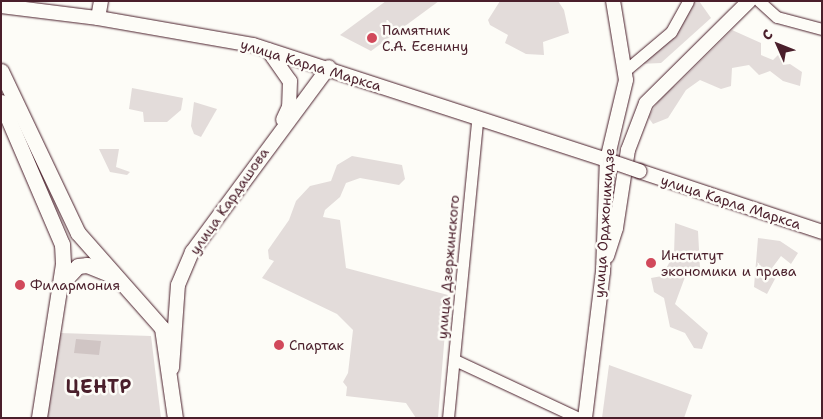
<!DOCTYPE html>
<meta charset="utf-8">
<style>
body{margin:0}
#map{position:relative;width:823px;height:419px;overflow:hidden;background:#fdfcf7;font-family:"Shantell Sans",sans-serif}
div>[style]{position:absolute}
.green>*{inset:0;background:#e3dcda}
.building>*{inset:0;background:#d0c5c4}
.roads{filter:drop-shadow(0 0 1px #4a1f2b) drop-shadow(0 0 1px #4a1f2b)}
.minor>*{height:11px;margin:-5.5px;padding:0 5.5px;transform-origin:5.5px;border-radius:5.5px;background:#fdfcf7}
.tertiary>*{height:14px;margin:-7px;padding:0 7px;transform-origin:7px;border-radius:7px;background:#fdfcf7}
.secondary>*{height:15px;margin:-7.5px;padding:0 7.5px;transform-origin:7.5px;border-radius:7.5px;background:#fdfcf7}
.bridges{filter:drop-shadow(0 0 1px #4a1f2b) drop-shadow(0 0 1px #4a1f2b)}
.tertiary-bridge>*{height:14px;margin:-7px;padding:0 7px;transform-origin:7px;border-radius:7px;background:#fdfcf7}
.dots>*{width:14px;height:14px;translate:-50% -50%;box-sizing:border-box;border:2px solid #fdfcf7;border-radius:50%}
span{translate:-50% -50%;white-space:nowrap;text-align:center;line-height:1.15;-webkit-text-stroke:5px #fdfcf7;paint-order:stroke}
.poi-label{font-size:14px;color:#4a1f2b}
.left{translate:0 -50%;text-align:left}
.street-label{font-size:14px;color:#4a1f2b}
.district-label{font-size:19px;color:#4a1f2b;font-weight:700;letter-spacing:1px}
.frame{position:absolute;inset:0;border:2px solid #4a1f2b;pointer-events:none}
.north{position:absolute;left:753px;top:20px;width:50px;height:50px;-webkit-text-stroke:4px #fdfcf7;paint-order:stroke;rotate:314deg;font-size:14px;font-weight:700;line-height:20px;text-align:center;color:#4a1f2b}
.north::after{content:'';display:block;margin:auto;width:18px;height:22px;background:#4a1f2b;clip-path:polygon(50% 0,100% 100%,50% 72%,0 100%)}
</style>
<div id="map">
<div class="green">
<i style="clip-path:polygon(386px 1px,439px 1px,371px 51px,340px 35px)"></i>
<i style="clip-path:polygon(500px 1px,558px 1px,564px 10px,569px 33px,543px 42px,544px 55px,526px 54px,505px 43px,508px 35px,490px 25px,488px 20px)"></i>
<i style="clip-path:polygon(692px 1px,699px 1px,711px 18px,661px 63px,639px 64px)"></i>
<i style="clip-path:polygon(732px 30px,761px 43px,761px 55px,773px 60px,778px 55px,783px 65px,790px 64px,802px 72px,800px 86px,783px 81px,770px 71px,759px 75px,749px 65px,732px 68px,731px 86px,721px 89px,700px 80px,686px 90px,668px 118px,653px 124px,648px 117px,666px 89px,675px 86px)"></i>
<i style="clip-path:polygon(132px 88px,183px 98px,181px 110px,167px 122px,144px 122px,143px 112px,129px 109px)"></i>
<i style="clip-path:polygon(194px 102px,217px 109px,201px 137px,194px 134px,191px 126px)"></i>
<i style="clip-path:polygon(99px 149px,119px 149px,116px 167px,130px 172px,127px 175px,110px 172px)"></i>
<i style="clip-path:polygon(352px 156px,402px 165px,405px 179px,399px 185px,360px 178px,346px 183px,340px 197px,325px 210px,323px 217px,340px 220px,346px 268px,448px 295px,438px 418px,416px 418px,406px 403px,346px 396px,347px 387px,343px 382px,348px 373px,353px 330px,337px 314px,262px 278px,274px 261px,269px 259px,268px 250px,289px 220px,296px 201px,310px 186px,331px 181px,337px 165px)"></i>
<i style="clip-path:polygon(675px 223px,698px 231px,700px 268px,685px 277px,675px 304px,708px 333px,702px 349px,694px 348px,685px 333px,670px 327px,664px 298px,654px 292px,651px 278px,662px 276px,674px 254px)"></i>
<i style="clip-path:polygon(758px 238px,780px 241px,798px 253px,791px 264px,781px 256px,772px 268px,776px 277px,767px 294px,754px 287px)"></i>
<i style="clip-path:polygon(60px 333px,151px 336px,161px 418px,47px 418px)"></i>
<i style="clip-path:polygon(609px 365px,692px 395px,684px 418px,602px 418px)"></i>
</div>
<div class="building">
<i style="clip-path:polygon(76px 339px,101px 341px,99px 355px,74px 353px)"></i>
</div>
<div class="roads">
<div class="minor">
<i style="left:759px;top:1px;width:24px;rotate:42deg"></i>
<i style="left:777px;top:17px;width:47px;rotate:14.9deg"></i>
<i style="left:627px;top:69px;width:57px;rotate:-40.1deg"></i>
<i style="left:671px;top:32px;width:35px;rotate:-61deg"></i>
<i style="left:455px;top:360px;width:137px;rotate:25.1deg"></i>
<i style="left:448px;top:418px;width:299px;rotate:-84.4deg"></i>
</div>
<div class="tertiary">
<i style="left:1px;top:6px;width:98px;rotate:7.1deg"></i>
<i style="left:98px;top:18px;width:157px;rotate:9.9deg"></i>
<i style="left:253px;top:45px;width:379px;rotate:18deg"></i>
<i style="left:98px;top:18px;width:17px;rotate:-80deg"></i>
<i style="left:268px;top:50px;width:38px;rotate:55deg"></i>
<i style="left:290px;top:81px;width:26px;rotate:92deg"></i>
<i style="left:289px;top:107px;width:14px;rotate:115deg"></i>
<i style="left:639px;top:171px;width:193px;rotate:18.4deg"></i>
<i style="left:607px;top:256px;width:29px;rotate:-72deg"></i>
<i style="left:616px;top:228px;width:79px;rotate:-81.3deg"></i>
<i style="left:628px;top:150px;width:50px;rotate:-69deg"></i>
<i style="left:646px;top:103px;width:145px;rotate:-44.7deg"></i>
<i style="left:172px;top:368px;width:83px;rotate:-85.9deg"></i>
<i style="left:178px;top:285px;width:36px;rotate:-67deg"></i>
<i style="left:192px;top:252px;width:230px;rotate:-53.5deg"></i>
<i style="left:585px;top:418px;width:147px;rotate:-83deg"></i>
<i style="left:603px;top:272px;width:112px;rotate:-88deg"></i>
<i style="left:607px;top:160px;width:82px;rotate:-76.6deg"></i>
<i style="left:626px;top:80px;width:80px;rotate:-99.3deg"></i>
</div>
<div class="secondary">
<i style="left:1px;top:71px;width:179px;rotate:64.6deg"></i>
<i style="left:78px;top:233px;width:127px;rotate:48.5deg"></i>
<i style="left:162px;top:328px;width:91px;rotate:81.8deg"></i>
<i style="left:1px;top:102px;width:155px;rotate:66.8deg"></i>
<i style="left:62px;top:244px;width:20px;rotate:87deg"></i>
<i style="left:63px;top:264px;width:156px;rotate:98.9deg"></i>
<i style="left:62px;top:283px;width:23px;rotate:-47deg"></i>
<i style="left:78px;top:266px;width:9px;rotate:-6deg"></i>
<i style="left:87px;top:265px;width:24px;rotate:22deg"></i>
</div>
</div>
<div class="bridges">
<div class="tertiary-bridge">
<i style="left:613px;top:162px;width:28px;rotate:19deg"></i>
</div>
</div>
<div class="dots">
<i style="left:372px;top:38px;background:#d1495b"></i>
<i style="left:651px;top:263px;background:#d1495b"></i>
<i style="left:20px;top:285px;background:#d1495b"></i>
<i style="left:279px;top:345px;background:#d1495b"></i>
</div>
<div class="poi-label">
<span class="left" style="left:382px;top:38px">Памятник<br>С.А. Есенину</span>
<span class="left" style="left:661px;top:263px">Институт<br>экономики и права</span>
<span class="left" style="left:30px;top:285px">Филармония</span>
<span class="left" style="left:289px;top:345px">Спартак</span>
</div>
<div class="street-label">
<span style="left:311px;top:65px;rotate:17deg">улица Карла Маркса</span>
<span style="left:229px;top:201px;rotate:-55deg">улица Кардашова</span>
<span style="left:731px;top:202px;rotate:18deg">улица Карла Маркса</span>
<span style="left:604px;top:223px;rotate:-86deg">улица Орджоникидзе</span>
<span style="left:448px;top:267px;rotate:-85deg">улица Дзержинского</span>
</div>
<div class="district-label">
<span style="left:99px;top:387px">ЦЕНТР</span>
</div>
<div class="frame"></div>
<div class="north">С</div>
</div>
